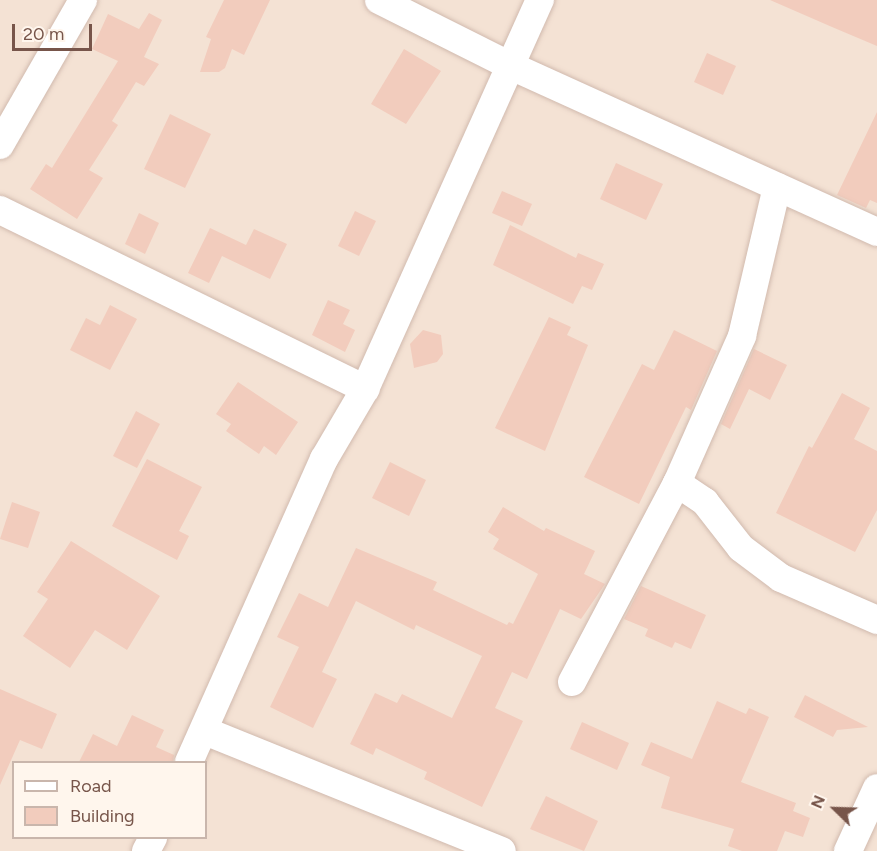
<!DOCTYPE html>
<style>
body{margin:0}
#map{position:relative;width:877px;height:851px;overflow:hidden;background:#fdf1e6;font-family:Figtree,sans-serif}
div>[style]{position:absolute}
.residential>*{inset:0;background:#f4e2d4}
.building>*{inset:0;background:#f2ccbd}
.roads{filter:drop-shadow(0 0 2px #d1baae) drop-shadow(0 0 2px #d1baae)}
.minor>*{height:28px;margin:-14px;padding:0 14px;transform-origin:14px;border-radius:14px;background:#fff}
span{translate:-50% -50%;white-space:nowrap;text-align:center;line-height:1.15;-webkit-text-stroke:4.5px #fff6ed;paint-order:stroke}
.legend{position:absolute;left:12px;top:761px;width:195px;height:78px;box-sizing:border-box;background:#fff6ed;border:2px solid #c9b6ac;margin:0;padding:8px 10px;list-style:none;font-size:18px;color:#77554a}
.legend li{display:flex;align-items:center;gap:12px;height:30px}
.legend b{width:30px;border:2px solid #c9b6ac}
.north{position:absolute;left:805px;top:779px;width:60px;height:60px;-webkit-text-stroke:4px #fff6ed;paint-order:stroke;rotate:293deg;font-size:16px;font-weight:700;line-height:24px;text-align:center;color:#77554a}
.north::after{content:'';display:block;margin:auto;width:21px;height:27px;background:#77554a;clip-path:polygon(50% 0,100% 100%,50% 72%,0 100%)}
.scale{position:absolute;left:12px;top:24px;width:80px;height:27px;box-sizing:border-box;border:3px solid #77554a;border-top:0;padding-left:8px;font-size:18px;line-height:21px;white-space:nowrap;color:#77554a;-webkit-text-stroke:4px #fff6ed;paint-order:stroke}
</style>
<div id="map">
<div class="residential">
<i style="clip-path:polygon(evenodd,0 0,877px 0,877px 851px,0 851px,0 0,14px 762px,206px 762px,206px 838px,14px 838px,14px 762px)"></i>
</div>
<div class="building">
<i style="clip-path:polygon(224px 0,270px 0,244px 55px,232px 49px,225px 68px,219px 72px,200px 72px,211px 39px,206px 37px)"></i>
<i style="clip-path:polygon(770px 0,877px 0,877px 46px,832px 27px)"></i>
<i style="clip-path:polygon(149px 13px,162px 20px,144px 57px,159px 64px,144px 86px,136px 82px,112px 121px,118px 125px,89px 170px,103px 178px,77px 219px,30px 189px,46px 164px,52px 168px,118px 61px,92px 49px,108px 14px,139px 29px)"></i>
<i style="clip-path:polygon(404px 49px,441px 71px,406px 124px,371px 104px)"></i>
<i style="clip-path:polygon(707px 53px,736px 66px,723px 95px,694px 82px)"></i>
<i style="clip-path:polygon(877px 112px,877px 203px,870px 200px,866px 208px,837px 195px)"></i>
<i style="clip-path:polygon(170px 114px,211px 134px,185px 188px,144px 169px)"></i>
<i style="clip-path:polygon(616px 163px,663px 184px,646px 220px,600px 199px)"></i>
<i style="clip-path:polygon(502px 191px,532px 204px,522px 226px,492px 213px)"></i>
<i style="clip-path:polygon(355px 211px,376px 221px,359px 256px,338px 246px)"></i>
<i style="clip-path:polygon(139px 213px,159px 223px,145px 254px,125px 244px)"></i>
<i style="clip-path:polygon(510px 225px,576px 258px,578px 253px,604px 264px,592px 290px,582px 286px,573px 304px,493px 265px)"></i>
<i style="clip-path:polygon(210px 228px,246px 245px,254px 229px,287px 244px,270px 279px,222px 256px,209px 283px,188px 273px)"></i>
<i style="clip-path:polygon(328px 300px,350px 310px,343px 324px,355px 330px,345px 352px,312px 335px)"></i>
<i style="clip-path:polygon(110px 305px,137px 319px,110px 370px,70px 350px,86px 318px,100px 325px)"></i>
<i style="clip-path:polygon(549px 317px,571px 327px,567px 335px,588px 345px,545px 451px,495px 428px)"></i>
<i style="clip-path:polygon(423px 330px,441px 335px,443px 354px,437px 362px,414px 368px,410px 344px)"></i>
<i style="clip-path:polygon(674px 330px,717px 351px,691px 410px,686px 407px,639px 504px,584px 477px,642px 364px,654px 370px)"></i>
<i style="clip-path:polygon(754px 349px,787px 365px,770px 400px,749px 389px,730px 429px,721px 424px)"></i>
<i style="clip-path:polygon(238px 382px,298px 422px,276px 455px,264px 446px,259px 454px,226px 431px,231px 424px,216px 414px)"></i>
<i style="clip-path:polygon(842px 393px,870px 408px,854px 439px,877px 451px,877px 510px,855px 552px,776px 513px,809px 446px,812px 448px)"></i>
<i style="clip-path:polygon(136px 411px,160px 424px,137px 468px,113px 456px)"></i>
<i style="clip-path:polygon(147px 459px,202px 487px,179px 531px,189px 536px,177px 560px,112px 526px)"></i>
<i style="clip-path:polygon(390px 462px,426px 480px,409px 516px,372px 498px)"></i>
<i style="clip-path:polygon(12px 502px,40px 512px,28px 548px,0 539px)"></i>
<i style="clip-path:polygon(503px 507px,544px 531px,546px 528px,595px 551px,584px 574px,605px 584px,581px 619px,560px 609px,527px 679px,512px 672px,495px 708px,523px 721px,482px 807px,424px 779px,427px 772px,376px 748px,373px 755px,350px 744px,375px 693px,397px 703px,402px 694px,452px 718px,482px 656px,416px 625px,414px 630px,356px 601px,322px 672px,337px 679px,313px 728px,270px 707px,299px 647px,277px 637px,299px 593px,328px 607px,356px 548px,437px 582px,433px 590px,507px 625px,509px 622px,513px 624px,538px 574px,493px 549px,499px 539px,488px 532px)"></i>
<i style="clip-path:polygon(71px 541px,160px 596px,127px 650px,95px 630px,70px 668px,23px 636px,48px 599px,37px 592px)"></i>
<i style="clip-path:polygon(641px 586px,706px 615px,691px 649px,675px 642px,672px 648px,645px 636px,648px 629px,624px 619px)"></i>
<i style="clip-path:polygon(0 689px,57px 714px,42px 749px,20px 740px,0 785px)"></i>
<i style="clip-path:polygon(805px 695px,868px 727px,837px 730px,833px 737px,794px 717px)"></i>
<i style="clip-path:polygon(717px 701px,746px 714px,749px 708px,769px 717px,741px 782px,796px 803px,793px 811px,810px 818px,803px 837px,785px 831px,777px 851px,742px 851px,728px 846px,734px 829px,661px 808px,670px 777px,641px 765px,651px 742px,692px 759px)"></i>
<i style="clip-path:polygon(132px 715px,164px 730px,156px 747px,174px 755px,173px 762px,79px 762px,93px 734px,117px 746px)"></i>
<i style="clip-path:polygon(582px 722px,629px 743px,617px 770px,570px 749px)"></i>
<i style="clip-path:polygon(546px 796px,598px 821px,584px 851px,530px 829px)"></i>
</div>
<div class="roads">
<div class="minor">
<i style="left:379px;top:0;width:145px;rotate:26.6deg"></i>
<i style="left:509px;top:65px;width:404px;rotate:24.4deg"></i>
<i style="left:0;top:145px;width:167px;rotate:-60.2deg"></i>
<i style="left:0;top:210px;width:407px;rotate:26.1deg"></i>
<i style="left:677px;top:483px;width:34px;rotate:34deg"></i>
<i style="left:705px;top:502px;width:58px;rotate:52deg"></i>
<i style="left:741px;top:548px;width:50px;rotate:36.9deg"></i>
<i style="left:781px;top:578px;width:105px;rotate:23.6deg"></i>
<i style="left:572px;top:682px;width:225px;rotate:-62.2deg"></i>
<i style="left:677px;top:483px;width:161px;rotate:-66.1deg"></i>
<i style="left:742px;top:336px;width:153px;rotate:-76.8deg"></i>
<i style="left:205px;top:731px;width:320px;rotate:22deg"></i>
<i style="left:189px;top:762px;width:332px;rotate:-66deg"></i>
<i style="left:324px;top:459px;width:81px;rotate:-59.6deg"></i>
<i style="left:365px;top:389px;width:427px;rotate:-65.8deg"></i>
<i style="left:146px;top:851px;width:15px;rotate:-62deg"></i>
<i style="left:848px;top:851px;width:69px;rotate:-65.3deg"></i>
</div>
</div>
<ul class="legend">
<li><b style="height:8px;background:#fff"></b>Road</li>
<li><b style="height:16px;background:#f2ccbd"></b>Building</li>
</ul>
<div class="north">N</div>
<div class="scale">20 m</div>
</div>
